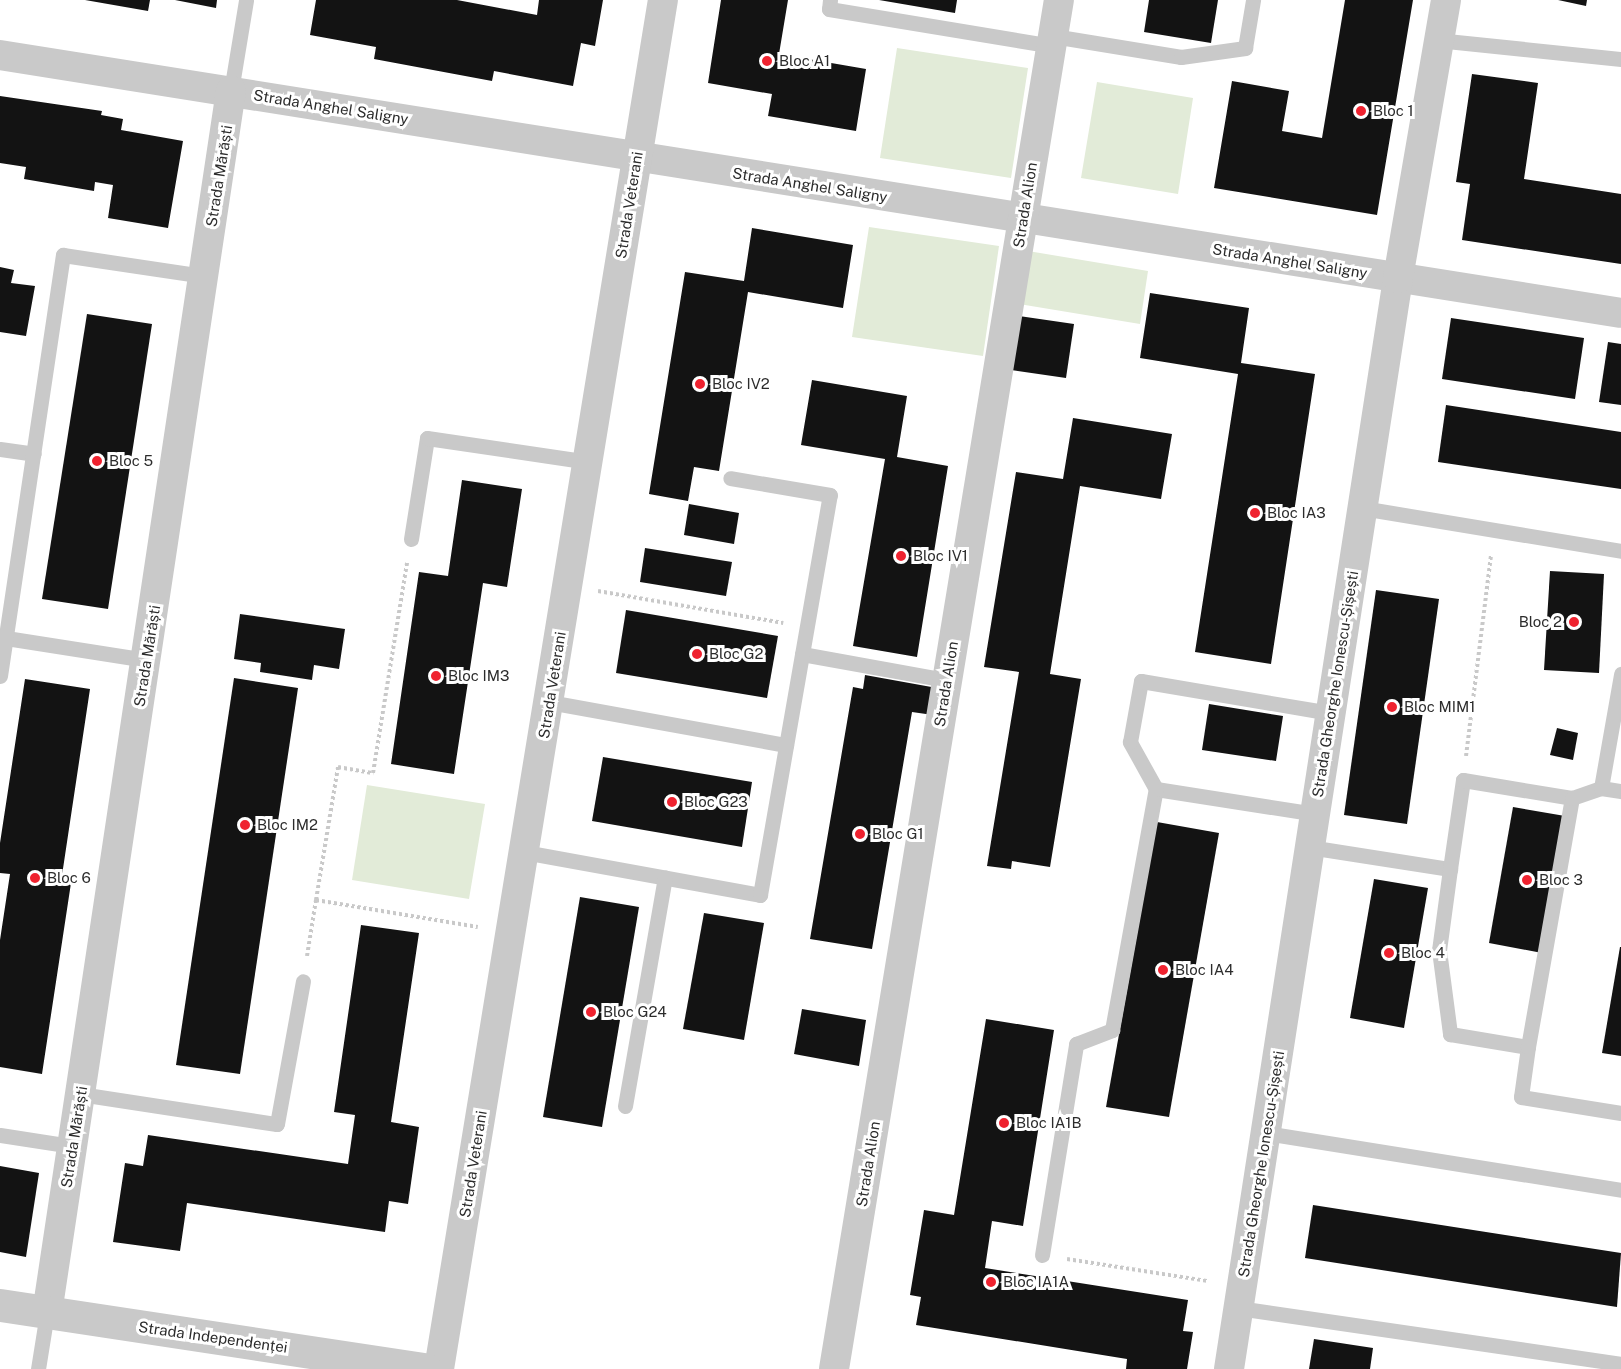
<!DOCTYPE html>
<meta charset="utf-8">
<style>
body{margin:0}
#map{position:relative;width:1621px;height:1369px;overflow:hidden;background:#fff;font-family:"Public Sans",sans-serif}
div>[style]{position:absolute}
.green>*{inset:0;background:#e2ebd8}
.building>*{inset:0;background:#131313}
.path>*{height:4px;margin-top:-2px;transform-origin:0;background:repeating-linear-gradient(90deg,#c9c9c9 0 3px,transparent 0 6px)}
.service>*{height:15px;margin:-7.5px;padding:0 7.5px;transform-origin:7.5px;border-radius:7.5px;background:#c9c9c9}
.minor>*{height:30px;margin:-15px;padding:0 15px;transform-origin:15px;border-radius:15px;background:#c9c9c9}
.tertiary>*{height:33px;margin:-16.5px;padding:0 16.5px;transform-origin:16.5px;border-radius:16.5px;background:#c9c9c9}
.dots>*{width:16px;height:16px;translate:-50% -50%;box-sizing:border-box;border:3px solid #fff;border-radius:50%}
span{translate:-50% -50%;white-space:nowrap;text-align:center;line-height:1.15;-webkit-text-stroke:6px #fff;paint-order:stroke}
.poi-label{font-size:15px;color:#2c2c2c}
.left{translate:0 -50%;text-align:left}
.right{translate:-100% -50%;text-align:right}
.street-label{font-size:15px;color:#2c2c2c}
</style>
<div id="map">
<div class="green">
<i style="clip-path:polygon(897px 48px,1028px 68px,1011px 178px,880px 158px)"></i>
<i style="clip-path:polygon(1097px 82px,1193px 98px,1178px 194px,1081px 178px)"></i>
<i style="clip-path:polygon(869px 227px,999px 246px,983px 356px,852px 337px)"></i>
<i style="clip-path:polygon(1028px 251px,1148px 271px,1140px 324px,1019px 304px)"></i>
<i style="clip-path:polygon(367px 785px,485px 804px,469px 899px,352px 880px)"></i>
</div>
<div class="building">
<i style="clip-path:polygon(85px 0,150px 0,148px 11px)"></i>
<i style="clip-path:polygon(175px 0,217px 0,216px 8px)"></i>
<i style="clip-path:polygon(316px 0,457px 0,537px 15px,539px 0,603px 0,595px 46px,581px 43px,573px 86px,494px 71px,492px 81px,374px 59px,376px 47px,310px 35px)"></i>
<i style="clip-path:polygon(721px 0,788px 0,779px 54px,866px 69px,856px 131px,768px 116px,772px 94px,708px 83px)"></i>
<i style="clip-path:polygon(879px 0,957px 0,955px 13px)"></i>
<i style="clip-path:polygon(1149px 0,1218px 0,1211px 43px,1144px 32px)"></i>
<i style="clip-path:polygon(1345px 0,1413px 0,1377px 215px,1214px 188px,1232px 81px,1289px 91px,1282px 131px,1322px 138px)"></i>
<i style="clip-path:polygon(1558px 0,1587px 0,1586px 6px)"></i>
<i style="clip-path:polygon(1472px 74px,1538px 83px,1524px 179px,1621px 194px,1621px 264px,1462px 240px,1470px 184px,1456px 182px)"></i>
<i style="clip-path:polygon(0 96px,102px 111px,101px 115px,123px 119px,121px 130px,183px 141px,168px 228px,108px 218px,113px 185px,95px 182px,94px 191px,24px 179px,26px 167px,0 163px)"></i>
<i style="clip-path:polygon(752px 228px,853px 245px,843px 308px,748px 292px,719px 471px,694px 467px,688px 501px,649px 494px,685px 272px,744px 281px)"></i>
<i style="clip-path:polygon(0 267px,14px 270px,11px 283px,35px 286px,26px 336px,0 332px)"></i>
<i style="clip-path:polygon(1150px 293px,1249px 308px,1241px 363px,1315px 374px,1271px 664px,1195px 652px,1238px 374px,1140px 358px)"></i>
<i style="clip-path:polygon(87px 314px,152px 324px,108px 609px,42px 599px)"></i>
<i style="clip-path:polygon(1019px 316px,1074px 324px,1066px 378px,1011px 370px)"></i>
<i style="clip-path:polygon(1451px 318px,1584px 338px,1575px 399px,1442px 379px)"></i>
<i style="clip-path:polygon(1608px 342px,1621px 344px,1621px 405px,1599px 402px)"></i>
<i style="clip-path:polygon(812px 380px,907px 396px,897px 457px,948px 466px,917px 657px,853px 646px,885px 459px,801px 445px)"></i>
<i style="clip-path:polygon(1446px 405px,1621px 432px,1621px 489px,1438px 462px)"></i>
<i style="clip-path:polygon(1073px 418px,1172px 434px,1161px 499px,1080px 486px,1050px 674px,1081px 679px,1050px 867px,1012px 861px,1011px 869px,987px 866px,1019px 672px,984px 667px,1016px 472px,1063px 479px)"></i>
<i style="clip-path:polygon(462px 480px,522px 489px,507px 587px,483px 583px,454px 774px,391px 764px,419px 572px,448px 576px)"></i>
<i style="clip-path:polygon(689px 504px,739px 513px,734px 544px,684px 535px)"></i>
<i style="clip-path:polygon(645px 548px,732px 562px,726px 596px,640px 582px)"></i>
<i style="clip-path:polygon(1550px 571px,1604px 574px,1599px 673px,1544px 670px)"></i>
<i style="clip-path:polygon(1376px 590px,1439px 599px,1407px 824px,1344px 815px)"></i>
<i style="clip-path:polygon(626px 610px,778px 636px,767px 698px,616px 673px)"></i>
<i style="clip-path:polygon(240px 614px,345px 629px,339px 669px,314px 665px,312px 680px,260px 672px,261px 663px,234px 659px)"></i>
<i style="clip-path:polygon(865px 675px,937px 688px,933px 715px,912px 712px,872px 949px,810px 939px,853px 687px,863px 689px)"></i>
<i style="clip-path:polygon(234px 678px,298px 688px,240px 1074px,176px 1065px)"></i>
<i style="clip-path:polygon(25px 679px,90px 689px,61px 882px,71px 883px,42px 1074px,0 1067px,0 940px,10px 874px,0 873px,0 843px)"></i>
<i style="clip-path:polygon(1209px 704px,1283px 716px,1276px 761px,1202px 750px)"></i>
<i style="clip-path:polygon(1557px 728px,1578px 733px,1573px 760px,1550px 755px)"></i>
<i style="clip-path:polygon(603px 757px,752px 782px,742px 847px,592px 821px)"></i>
<i style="clip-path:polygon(1513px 807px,1565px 816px,1542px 953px,1489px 943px)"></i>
<i style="clip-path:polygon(1157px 822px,1219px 833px,1169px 1117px,1106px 1107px)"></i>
<i style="clip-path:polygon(1374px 879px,1428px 888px,1404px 1028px,1350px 1018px)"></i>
<i style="clip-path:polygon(580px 897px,639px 907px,602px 1127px,543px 1117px)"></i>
<i style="clip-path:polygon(704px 913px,764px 923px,744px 1040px,683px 1029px)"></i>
<i style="clip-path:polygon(361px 925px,419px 933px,391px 1122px,419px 1127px,408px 1204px,389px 1201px,385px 1232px,187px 1203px,180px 1251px,113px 1242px,125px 1163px,143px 1166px,148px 1135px,348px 1164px,355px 1115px,334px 1112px)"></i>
<i style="clip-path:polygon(1620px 947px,1621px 947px,1621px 1056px,1602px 1053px)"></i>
<i style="clip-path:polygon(802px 1009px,866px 1020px,859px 1066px,794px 1054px)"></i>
<i style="clip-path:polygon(986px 1019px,1054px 1030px,1023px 1226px,992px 1221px,985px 1268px,1188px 1300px,1183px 1331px,1193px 1332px,1187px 1369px,1126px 1369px,1127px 1359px,916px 1325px,921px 1297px,910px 1295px,924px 1210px,954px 1215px)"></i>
<i style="clip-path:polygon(0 1166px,39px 1173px,26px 1257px,0 1252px)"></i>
<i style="clip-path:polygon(1313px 1205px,1621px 1253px,1617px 1307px,1305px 1258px)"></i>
<i style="clip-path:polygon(1314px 1339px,1373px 1348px,1370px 1369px,1309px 1369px)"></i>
</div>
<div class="path">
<i style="left:598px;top:591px;width:188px;rotate:9.8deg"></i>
<i style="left:1466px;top:756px;width:203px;rotate:-82.9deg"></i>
<i style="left:316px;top:900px;width:135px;rotate:-80.6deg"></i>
<i style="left:338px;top:767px;width:36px;rotate:10deg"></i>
<i style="left:373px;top:773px;width:213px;rotate:-80.8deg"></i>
<i style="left:307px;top:956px;width:57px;rotate:-80.9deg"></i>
<i style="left:316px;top:900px;width:164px;rotate:9.5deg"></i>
<i style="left:1067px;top:1259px;width:143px;rotate:8.9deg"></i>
</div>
<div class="service">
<i style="left:830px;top:0;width:9px;rotate:96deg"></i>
<i style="left:829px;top:9px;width:226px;rotate:9.4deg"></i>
<i style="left:1053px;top:36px;width:130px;rotate:9.3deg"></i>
<i style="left:1181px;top:57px;width:65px;rotate:-8deg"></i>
<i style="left:1245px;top:48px;width:49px;rotate:-80.5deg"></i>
<i style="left:1437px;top:40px;width:185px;rotate:5.9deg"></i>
<i style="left:231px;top:91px;width:92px;rotate:-80.6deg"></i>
<i style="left:0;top:449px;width:34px;rotate:8deg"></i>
<i style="left:1362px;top:508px;width:263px;rotate:9.4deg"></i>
<i style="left:411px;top:539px;width:102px;rotate:-81deg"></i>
<i style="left:427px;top:438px;width:164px;rotate:8.4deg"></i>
<i style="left:6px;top:638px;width:142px;rotate:8.9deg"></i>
<i style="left:802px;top:654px;width:147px;rotate:10.2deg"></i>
<i style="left:0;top:676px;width:426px;rotate:-81.5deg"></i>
<i style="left:63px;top:255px;width:143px;rotate:8.5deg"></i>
<i style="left:549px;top:702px;width:241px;rotate:10.3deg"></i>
<i style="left:1601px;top:788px;width:116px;rotate:-80deg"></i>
<i style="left:1156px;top:789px;width:161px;rotate:8.9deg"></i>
<i style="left:1309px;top:847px;width:143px;rotate:8.9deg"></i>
<i style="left:1450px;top:869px;width:82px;rotate:97.7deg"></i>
<i style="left:1439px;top:950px;width:85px;rotate:82.5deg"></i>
<i style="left:1450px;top:1034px;width:79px;rotate:9.5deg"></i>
<i style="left:1528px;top:1047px;width:50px;rotate:98deg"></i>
<i style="left:1521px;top:1097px;width:101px;rotate:9.1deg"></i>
<i style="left:524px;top:852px;width:240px;rotate:10.3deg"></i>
<i style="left:760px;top:895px;width:406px;rotate:-80.1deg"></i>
<i style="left:830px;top:495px;width:101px;rotate:-170.4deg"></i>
<i style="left:1450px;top:869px;width:90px;rotate:-81.7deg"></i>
<i style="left:1463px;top:780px;width:110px;rotate:9.4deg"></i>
<i style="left:1528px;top:1047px;width:253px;rotate:-80deg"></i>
<i style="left:1572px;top:798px;width:31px;rotate:-19deg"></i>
<i style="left:1601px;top:788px;width:20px;rotate:9deg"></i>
<i style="left:80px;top:1094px;width:199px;rotate:8.7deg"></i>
<i style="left:277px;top:1124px;width:145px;rotate:-79.7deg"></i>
<i style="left:625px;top:1106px;width:232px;rotate:-80.1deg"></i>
<i style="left:1266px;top:1133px;width:360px;rotate:9.1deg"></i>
<i style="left:0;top:1135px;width:73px;rotate:8.7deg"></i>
<i style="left:1042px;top:1255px;width:214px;rotate:-80.8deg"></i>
<i style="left:1076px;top:1044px;width:39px;rotate:-21deg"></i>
<i style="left:1112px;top:1030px;width:245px;rotate:-79.7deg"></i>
<i style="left:1156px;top:789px;width:54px;rotate:-119deg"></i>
<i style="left:1130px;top:742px;width:62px;rotate:-79.8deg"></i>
<i style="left:1141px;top:681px;width:192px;rotate:9.6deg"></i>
<i style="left:1238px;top:1308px;width:387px;rotate:8.3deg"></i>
<i style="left:38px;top:1369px;width:57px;rotate:-80.9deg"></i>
</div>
<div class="minor">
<i style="left:0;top:55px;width:1641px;rotate:9.04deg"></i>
<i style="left:47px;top:1313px;width:1236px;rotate:-81.44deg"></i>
<i style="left:439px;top:1369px;width:1387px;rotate:-80.71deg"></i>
<i style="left:834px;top:1369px;width:1387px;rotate:-80.67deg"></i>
<i style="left:1229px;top:1369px;width:1104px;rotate:-81.19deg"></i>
<i style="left:1398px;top:278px;width:282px;rotate:-80.2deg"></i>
</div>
<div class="tertiary">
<i style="left:0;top:1305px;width:430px;rotate:8.6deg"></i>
</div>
<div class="dots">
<i style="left:767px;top:61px;background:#ef222f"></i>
<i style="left:1361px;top:111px;background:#ef222f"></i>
<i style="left:700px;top:384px;background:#ef222f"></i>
<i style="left:97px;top:461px;background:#ef222f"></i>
<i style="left:1255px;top:513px;background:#ef222f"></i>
<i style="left:901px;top:556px;background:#ef222f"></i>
<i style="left:1574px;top:622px;background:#ef222f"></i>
<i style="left:697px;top:654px;background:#ef222f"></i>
<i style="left:436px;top:676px;background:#ef222f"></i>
<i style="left:1392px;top:707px;background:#ef222f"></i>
<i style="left:672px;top:802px;background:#ef222f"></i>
<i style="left:245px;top:825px;background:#ef222f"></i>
<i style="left:860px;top:834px;background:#ef222f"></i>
<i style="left:35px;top:878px;background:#ef222f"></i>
<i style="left:1527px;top:880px;background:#ef222f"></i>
<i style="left:1389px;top:953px;background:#ef222f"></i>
<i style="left:1163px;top:970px;background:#ef222f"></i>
<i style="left:591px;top:1012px;background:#ef222f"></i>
<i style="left:1004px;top:1123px;background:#ef222f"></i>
<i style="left:991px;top:1282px;background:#ef222f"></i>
</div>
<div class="poi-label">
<span class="left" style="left:779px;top:61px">Bloc A1</span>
<span class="left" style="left:1373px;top:111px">Bloc 1</span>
<span class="left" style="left:712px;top:384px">Bloc IV2</span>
<span class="left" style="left:109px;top:461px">Bloc 5</span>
<span class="left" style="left:1267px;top:513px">Bloc IA3</span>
<span class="left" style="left:913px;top:556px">Bloc IV1</span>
<span class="right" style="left:1562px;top:622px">Bloc 2</span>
<span class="left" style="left:709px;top:654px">Bloc G2</span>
<span class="left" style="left:448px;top:676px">Bloc IM3</span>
<span class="left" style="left:1404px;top:707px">Bloc MIM1</span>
<span class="left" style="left:684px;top:802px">Bloc G23</span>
<span class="left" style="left:257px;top:825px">Bloc IM2</span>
<span class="left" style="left:872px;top:834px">Bloc G1</span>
<span class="left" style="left:47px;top:878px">Bloc 6</span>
<span class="left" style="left:1539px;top:880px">Bloc 3</span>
<span class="left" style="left:1401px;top:953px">Bloc 4</span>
<span class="left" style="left:1175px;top:970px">Bloc IA4</span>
<span class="left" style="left:603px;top:1012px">Bloc G24</span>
<span class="left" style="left:1016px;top:1123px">Bloc IA1B</span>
<span class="left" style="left:1003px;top:1282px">Bloc IA1A</span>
</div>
<div class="street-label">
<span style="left:331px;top:107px;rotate:9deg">Strada Anghel Saligny</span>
<span style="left:219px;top:176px;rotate:-81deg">Strada Mărăști</span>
<span style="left:810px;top:185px;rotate:9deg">Strada Anghel Saligny</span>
<span style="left:629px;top:205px;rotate:-81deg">Strada Veterani</span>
<span style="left:1025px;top:205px;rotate:-81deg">Strada Alion</span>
<span style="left:1290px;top:261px;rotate:9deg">Strada Anghel Saligny</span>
<span style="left:147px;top:656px;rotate:-81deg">Strada Mărăști</span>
<span style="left:946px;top:684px;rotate:-81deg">Strada Alion</span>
<span style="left:1335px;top:684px;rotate:-81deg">Strada Gheorghe Ionescu-Șișești</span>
<span style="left:552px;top:685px;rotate:-81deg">Strada Veterani</span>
<span style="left:74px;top:1137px;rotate:-81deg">Strada Mărăști</span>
<span style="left:473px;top:1164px;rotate:-81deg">Strada Veterani</span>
<span style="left:868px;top:1164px;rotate:-81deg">Strada Alion</span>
<span style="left:1261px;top:1164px;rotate:-81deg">Strada Gheorghe Ionescu-Șișești</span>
<span style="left:213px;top:1337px;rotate:8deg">Strada Independenței</span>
</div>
</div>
